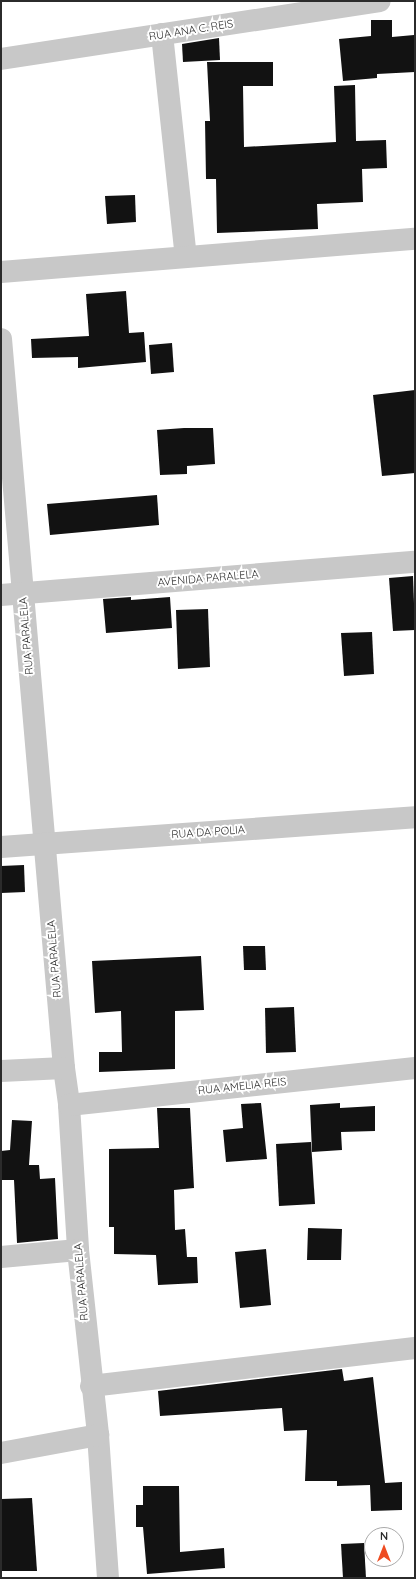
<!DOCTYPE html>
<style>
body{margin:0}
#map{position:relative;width:416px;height:1579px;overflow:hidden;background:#fff;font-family:Quicksand,sans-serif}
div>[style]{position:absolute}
.building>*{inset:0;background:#121212}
.street>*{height:22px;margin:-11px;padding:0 11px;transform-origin:11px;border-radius:11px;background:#c8c8c8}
span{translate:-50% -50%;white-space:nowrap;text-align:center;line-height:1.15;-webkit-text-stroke:4px #fff;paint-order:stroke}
.street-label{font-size:11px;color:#2b2b2b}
.frame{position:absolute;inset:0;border:2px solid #2b2b2b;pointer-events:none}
.north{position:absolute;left:364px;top:1527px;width:40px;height:40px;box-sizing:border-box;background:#fff;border:1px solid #aaa;border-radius:50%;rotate:0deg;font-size:11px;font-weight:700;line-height:16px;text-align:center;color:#2b2b2b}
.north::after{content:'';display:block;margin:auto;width:14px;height:18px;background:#ee4c22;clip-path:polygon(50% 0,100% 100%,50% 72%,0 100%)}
</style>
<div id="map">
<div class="building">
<i style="clip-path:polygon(371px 20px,392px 20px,392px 37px,414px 35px,415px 72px,377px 74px,377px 78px,343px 81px,339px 39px,371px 36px)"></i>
<i style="clip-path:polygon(219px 38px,220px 60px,183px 62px,182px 44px)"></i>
<i style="clip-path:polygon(207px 62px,273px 62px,273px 86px,243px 86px,244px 147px,336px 142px,334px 86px,355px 85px,356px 141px,386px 140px,387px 168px,362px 169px,363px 202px,317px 204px,318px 229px,217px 233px,216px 179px,206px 179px,205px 121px,210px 121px)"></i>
<i style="clip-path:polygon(135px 195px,136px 222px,107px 224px,105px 196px)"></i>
<i style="clip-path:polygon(126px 291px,129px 333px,144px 332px,146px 362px,78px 368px,78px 357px,32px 358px,31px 339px,89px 336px,86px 294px)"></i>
<i style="clip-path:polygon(172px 343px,174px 372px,151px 374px,149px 345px)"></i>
<i style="clip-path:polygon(415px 390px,415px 473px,382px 476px,373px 395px)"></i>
<i style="clip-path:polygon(184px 428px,213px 428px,215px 464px,187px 466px,187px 474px,160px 475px,157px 430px)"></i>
<i style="clip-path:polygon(157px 495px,159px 525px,50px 535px,47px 504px)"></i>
<i style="clip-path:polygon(413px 576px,415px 630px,393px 631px,389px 578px)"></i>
<i style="clip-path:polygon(131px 597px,131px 600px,170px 597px,172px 628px,106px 633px,103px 599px)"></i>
<i style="clip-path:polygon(208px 609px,210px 667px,178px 669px,176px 610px)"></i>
<i style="clip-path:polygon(372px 632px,374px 674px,344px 676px,341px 633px)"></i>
<i style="clip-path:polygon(24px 865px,25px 892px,1px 893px,1px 866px)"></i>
<i style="clip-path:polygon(243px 946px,265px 946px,266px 970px,244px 970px)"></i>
<i style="clip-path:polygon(201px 956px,204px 1010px,175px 1011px,175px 1069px,99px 1072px,99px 1052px,122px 1052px,121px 1011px,95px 1013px,92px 961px)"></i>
<i style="clip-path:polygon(294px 1007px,296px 1052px,266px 1053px,265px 1008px)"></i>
<i style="clip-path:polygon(261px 1103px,267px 1159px,226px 1162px,223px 1130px,243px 1128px,241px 1104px)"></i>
<i style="clip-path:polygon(340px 1103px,340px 1108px,375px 1106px,375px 1131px,341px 1132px,342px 1150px,312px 1152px,310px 1105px)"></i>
<i style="clip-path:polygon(157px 1108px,190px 1108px,194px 1188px,174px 1190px,175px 1230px,185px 1229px,187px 1257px,197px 1257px,198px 1283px,158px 1285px,156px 1255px,114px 1254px,114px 1227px,109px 1227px,109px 1149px,159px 1148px)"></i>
<i style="clip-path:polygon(12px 1120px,32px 1121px,29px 1165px,39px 1165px,40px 1179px,55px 1178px,58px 1239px,17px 1243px,14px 1180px,1px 1180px,1px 1151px,10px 1150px)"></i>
<i style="clip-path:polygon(311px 1142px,315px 1204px,279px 1206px,276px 1144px)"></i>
<i style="clip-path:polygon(308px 1228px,342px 1229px,341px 1260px,307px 1260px)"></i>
<i style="clip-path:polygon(266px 1249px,271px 1305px,240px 1308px,235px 1252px)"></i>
<i style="clip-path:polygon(342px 1369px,344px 1381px,373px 1377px,385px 1483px,402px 1482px,402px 1510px,371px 1511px,370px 1485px,337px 1486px,337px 1481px,305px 1481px,307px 1430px,284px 1431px,282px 1408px,160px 1416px,158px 1391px)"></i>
<i style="clip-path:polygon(143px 1486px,179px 1486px,180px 1552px,224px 1548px,225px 1568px,147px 1574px,143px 1527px,136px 1527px,136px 1505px,143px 1505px)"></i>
<i style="clip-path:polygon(32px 1498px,37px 1571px,1px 1571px,1px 1499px)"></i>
<i style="clip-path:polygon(364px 1543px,366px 1578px,343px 1578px,341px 1544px)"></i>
</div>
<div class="street">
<i style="left:162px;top:34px;width:224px;rotate:83.9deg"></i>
<i style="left:1px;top:59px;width:383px;rotate:-8.7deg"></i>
<i style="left:1px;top:272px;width:415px;rotate:-4.6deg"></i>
<i style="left:1px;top:339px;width:732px;rotate:85.06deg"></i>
<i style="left:64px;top:1068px;width:37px;rotate:82deg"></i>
<i style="left:69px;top:1105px;width:145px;rotate:86.4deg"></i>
<i style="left:78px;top:1250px;width:186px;rotate:83.8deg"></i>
<i style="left:98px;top:1435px;width:143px;rotate:86deg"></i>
<i style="left:1px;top:595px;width:415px;rotate:-4.6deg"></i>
<i style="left:1px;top:847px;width:415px;rotate:-4.1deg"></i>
<i style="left:1px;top:1071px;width:63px;rotate:-2.7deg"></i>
<i style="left:69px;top:1105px;width:348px;rotate:-6.1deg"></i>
<i style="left:1px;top:1257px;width:77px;rotate:-5.2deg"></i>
<i style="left:91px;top:1386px;width:326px;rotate:-6.7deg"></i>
<i style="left:1px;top:1453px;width:99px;rotate:-10.5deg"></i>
</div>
<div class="street-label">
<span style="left:191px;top:30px;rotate:-9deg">RUA ANA C. REIS</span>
<span style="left:208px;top:578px;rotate:-5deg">AVENIDA PARALELA</span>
<span style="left:26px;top:636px;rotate:-95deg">RUA PARALELA</span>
<span style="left:208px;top:832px;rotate:-4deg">RUA DA POLIA</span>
<span style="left:54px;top:959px;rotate:-95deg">RUA PARALELA</span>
<span style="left:242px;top:1086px;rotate:-6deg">RUA AMELIA REIS</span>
<span style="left:81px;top:1282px;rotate:-95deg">RUA PARALELA</span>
</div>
<div class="frame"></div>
<div class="north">N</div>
</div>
